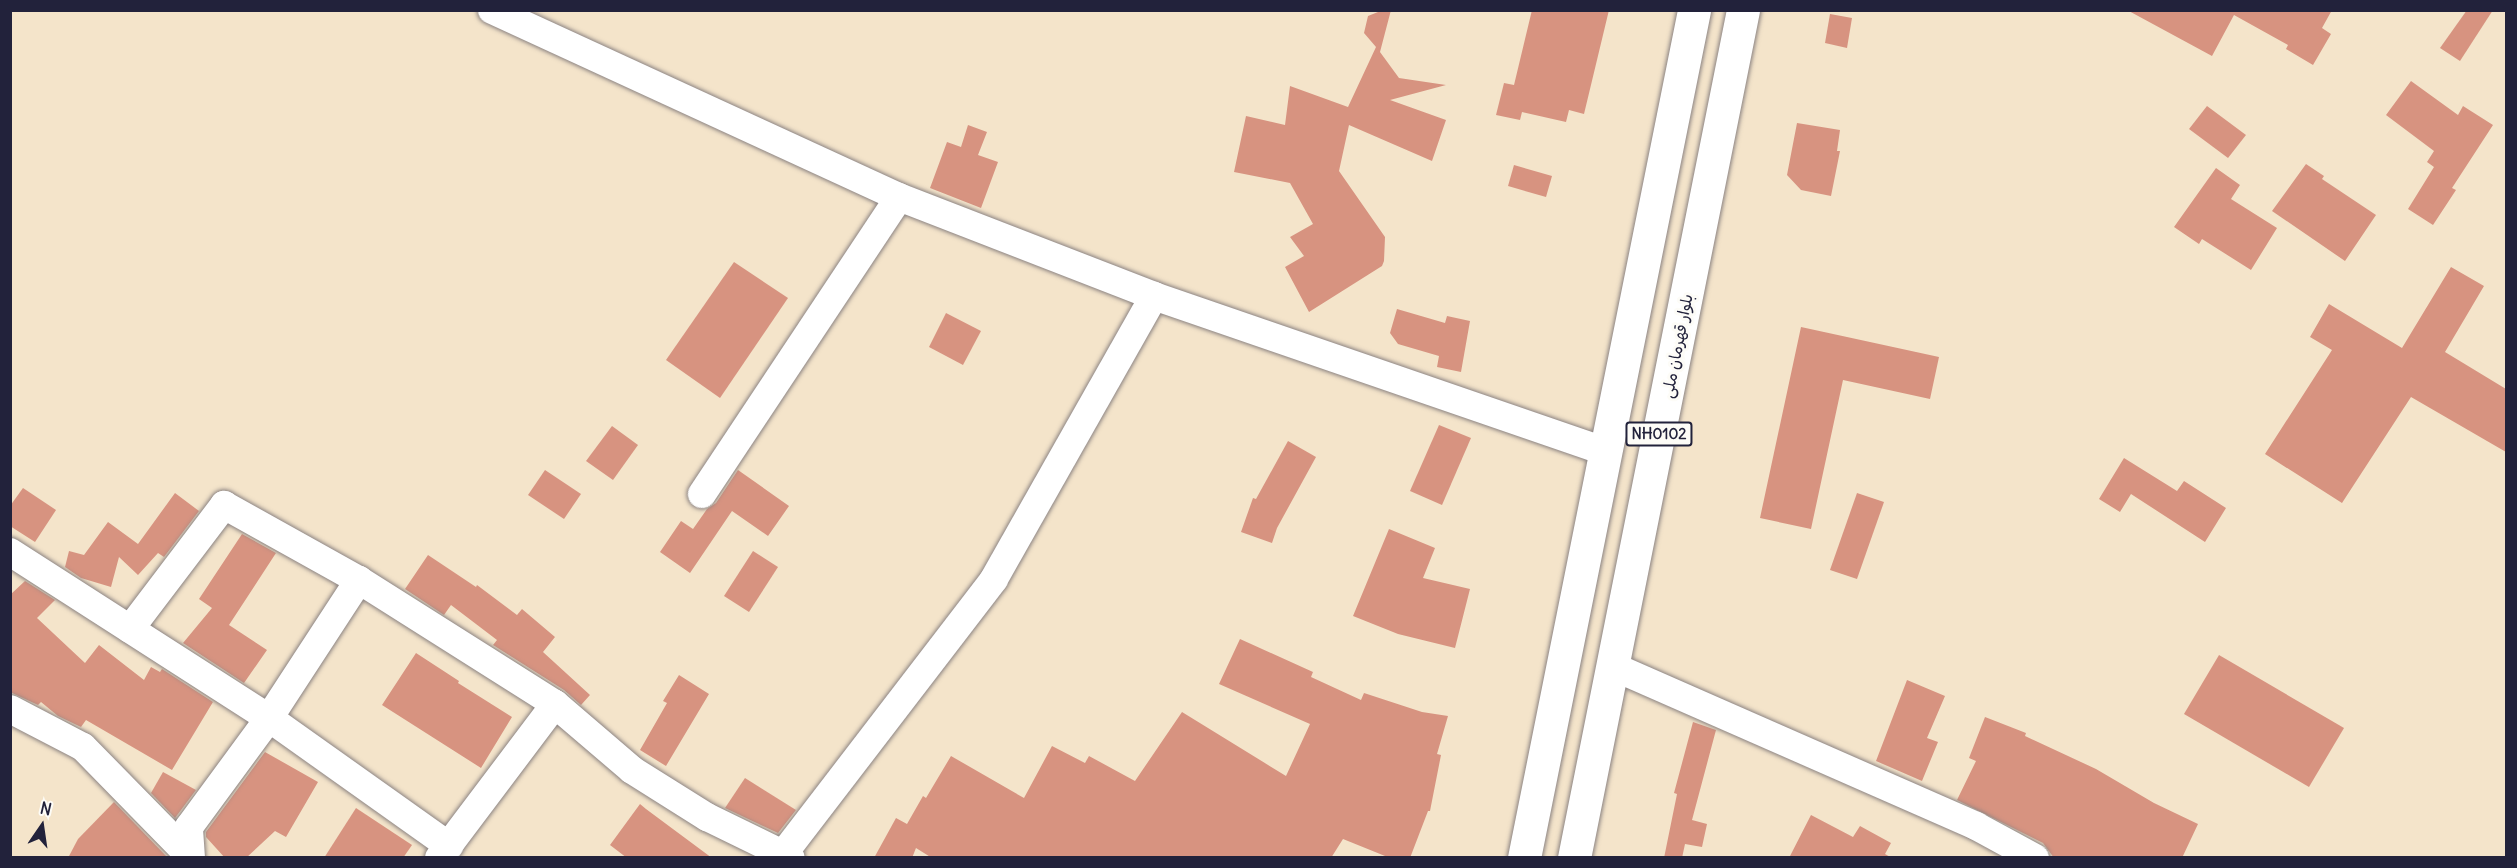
<!DOCTYPE html>
<meta charset="utf-8">
<style>
body{margin:0}
#map{position:relative;width:2517px;height:868px;overflow:hidden;background:#f4e4ca;font-family:Delius,"Playpen Sans Arabic",sans-serif}
div>[style]{position:absolute}
.building>*{inset:0;background:#d79380}
.roads{filter:drop-shadow(0 0 2px #8b8382) drop-shadow(0 0 2px #8b8382)}
.street>*{height:28px;margin:-14px;padding:0 14px;transform-origin:14px;border-radius:14px;background:#fff}
.highway>*{height:33px;margin:-16.5px;padding:0 16.5px;transform-origin:16.5px;border-radius:16.5px;background:#fff}
span{translate:-50% -50%;white-space:nowrap;text-align:center;line-height:1.15;-webkit-text-stroke:6px #fdfcf7;paint-order:stroke}
.shield-label span{padding:2px 4px;background:#fdfcf7;border:2px solid;border-radius:4px;-webkit-text-stroke-width:0}
.shield-label{font-size:15px;color:#22223b;font-weight:700}
.street-label{font-size:16px;color:#22223b}
.frame{position:absolute;inset:0;border:12px solid #22223b;pointer-events:none}
.north{position:absolute;left:12px;top:796px;width:60px;height:60px;-webkit-text-stroke:4px #fdfcf7;paint-order:stroke;rotate:13deg;font-size:16px;font-weight:700;line-height:24px;text-align:center;color:#22223b}
.north::after{content:'';display:block;margin:auto;width:21px;height:27px;background:#22223b;clip-path:polygon(50% 0,100% 100%,50% 72%,0 100%)}
</style>
<div id="map">
<div class="building">
<i style="clip-path:polygon(1383px 10px,1391px 10px,1380px 52px,1399px 78px,1446px 85px,1390px 100px,1446px 120px,1432px 161px,1349px 125px,1339px 171px,1385px 237px,1384px 261px,1382px 266px,1309px 312px,1285px 267px,1304px 256px,1290px 237px,1313px 224px,1290px 183px,1234px 172px,1246px 116px,1285px 125px,1290px 86px,1348px 107px,1376px 47px,1364px 33px,1368px 16px)"></i>
<i style="clip-path:polygon(1532px 10px,1609px 10px,1584px 114px,1569px 110px,1566px 122px,1522px 112px,1520px 120px,1496px 115px,1504px 83px,1514px 85px)"></i>
<i style="clip-path:polygon(2127px 10px,2332px 10px,2322px 28px,2331px 34px,2313px 65px,2286px 49px,2288px 45px,2234px 15px,2212px 56px)"></i>
<i style="clip-path:polygon(2467px 10px,2493px 10px,2460px 61px,2440px 48px)"></i>
<i style="clip-path:polygon(1830px 14px,1852px 18px,1847px 48px,1825px 43px)"></i>
<i style="clip-path:polygon(2411px 81px,2458px 115px,2463px 106px,2493px 125px,2452px 188px,2456px 190px,2433px 225px,2408px 209px,2434px 167px,2427px 162px,2434px 151px,2386px 115px)"></i>
<i style="clip-path:polygon(2207px 106px,2246px 135px,2228px 158px,2189px 129px)"></i>
<i style="clip-path:polygon(1797px 123px,1840px 130px,1837px 151px,1840px 151px,1831px 196px,1801px 190px,1787px 175px)"></i>
<i style="clip-path:polygon(968px 125px,987px 132px,978px 155px,998px 162px,981px 208px,930px 188px,947px 142px,961px 147px)"></i>
<i style="clip-path:polygon(2306px 164px,2324px 176px,2322px 179px,2376px 215px,2345px 261px,2272px 211px)"></i>
<i style="clip-path:polygon(1514px 165px,1552px 176px,1546px 197px,1508px 186px)"></i>
<i style="clip-path:polygon(2216px 168px,2240px 185px,2231px 199px,2277px 228px,2251px 270px,2202px 239px,2199px 244px,2174px 227px)"></i>
<i style="clip-path:polygon(734px 262px,788px 298px,720px 398px,666px 360px)"></i>
<i style="clip-path:polygon(2451px 267px,2484px 286px,2445px 352px,2506px 389px,2506px 452px,2411px 397px,2342px 503px,2265px 454px,2332px 350px,2310px 337px,2329px 304px,2402px 348px)"></i>
<i style="clip-path:polygon(1397px 309px,1445px 323px,1447px 316px,1470px 321px,1461px 372px,1437px 367px,1439px 356px,1398px 344px,1390px 333px)"></i>
<i style="clip-path:polygon(946px 313px,981px 331px,963px 365px,929px 347px)"></i>
<i style="clip-path:polygon(1801px 327px,1939px 357px,1930px 399px,1843px 380px,1811px 529px,1760px 518px)"></i>
<i style="clip-path:polygon(1439px 425px,1471px 438px,1442px 505px,1410px 491px)"></i>
<i style="clip-path:polygon(612px 426px,638px 445px,613px 480px,586px 461px)"></i>
<i style="clip-path:polygon(1288px 441px,1316px 457px,1277px 528px,1272px 543px,1241px 532px,1253px 498px,1256px 499px)"></i>
<i style="clip-path:polygon(2124px 458px,2177px 491px,2184px 481px,2226px 508px,2205px 542px,2131px 494px,2120px 512px,2099px 499px)"></i>
<i style="clip-path:polygon(545px 470px,581px 494px,564px 519px,528px 495px)"></i>
<i style="clip-path:polygon(738px 470px,789px 506px,768px 536px,732px 511px,690px 573px,660px 552px,681px 521px,693px 529px,707px 509px,716px 503px)"></i>
<i style="clip-path:polygon(23px 488px,56px 510px,35px 542px,10px 526px,10px 506px)"></i>
<i style="clip-path:polygon(175px 493px,199px 511px,164px 557px,158px 553px,138px 575px,119px 557px,111px 587px,81px 578px,65px 567px,69px 551px,84px 555px,108px 522px,138px 544px)"></i>
<i style="clip-path:polygon(1857px 493px,1884px 502px,1857px 579px,1830px 570px)"></i>
<i style="clip-path:polygon(1389px 529px,1435px 548px,1423px 578px,1470px 589px,1455px 648px,1398px 634px,1353px 616px)"></i>
<i style="clip-path:polygon(242px 534px,276px 553px,229px 625px,267px 650px,244px 683px,183px 643px,212px 608px,199px 599px)"></i>
<i style="clip-path:polygon(753px 551px,778px 567px,749px 612px,724px 596px)"></i>
<i style="clip-path:polygon(428px 555px,476px 587px,477px 585px,517px 615px,522px 609px,555px 637px,543px 652px,590px 695px,581px 705px,564px 690px,493px 645px,497px 640px,451px 605px,444px 615px,405px 589px)"></i>
<i style="clip-path:polygon(25px 581px,55px 600px,37px 618px,85px 663px,99px 645px,144px 680px,151px 667px,160px 672px,162px 669px,213px 702px,172px 770px,86px 720px,81px 727px,58px 716px,41px 702px,38px 705px,10px 692px,10px 595px)"></i>
<i style="clip-path:polygon(1240px 639px,1313px 672px,1311px 677px,1361px 700px,1364px 693px,1422px 712px,1448px 716px,1437px 754px,1441px 755px,1430px 811px,1428px 811px,1410px 858px,1390px 858px,1343px 839px,1331px 858px,932px 858px,916px 848px,912px 858px,874px 858px,896px 818px,907px 824px,923px 796px,926px 798px,951px 756px,1024px 798px,1052px 746px,1085px 763px,1089px 756px,1135px 781px,1182px 712px,1286px 776px,1310px 724px,1219px 684px)"></i>
<i style="clip-path:polygon(416px 653px,459px 681px,458px 683px,512px 717px,481px 768px,382px 705px)"></i>
<i style="clip-path:polygon(2219px 655px,2344px 728px,2309px 787px,2184px 714px)"></i>
<i style="clip-path:polygon(679px 675px,709px 694px,666px 766px,640px 750px,667px 703px,663px 701px)"></i>
<i style="clip-path:polygon(1907px 680px,1945px 696px,1927px 738px,1938px 742px,1922px 781px,1876px 761px)"></i>
<i style="clip-path:polygon(1985px 717px,2026px 733px,2025px 736px,2096px 769px,2154px 803px,2198px 824px,2182px 858px,2054px 858px,2043px 843px,1957px 800px,1976px 761px,1969px 758px)"></i>
<i style="clip-path:polygon(1693px 722px,1716px 730px,1692px 820px,1707px 824px,1702px 847px,1685px 844px,1682px 858px,1664px 858px,1677px 794px,1674px 793px)"></i>
<i style="clip-path:polygon(265px 752px,318px 782px,286px 837px,275px 831px,246px 858px,225px 858px,206px 837px,206px 832px)"></i>
<i style="clip-path:polygon(163px 772px,196px 790px,175px 818px,151px 793px)"></i>
<i style="clip-path:polygon(745px 778px,796px 810px,778px 833px,725px 808px)"></i>
<i style="clip-path:polygon(114px 802px,168px 858px,68px 858px,78px 839px)"></i>
<i style="clip-path:polygon(640px 804px,646px 809px,712px 858px,627px 858px,610px 845px)"></i>
<i style="clip-path:polygon(356px 808px,412px 845px,403px 858px,324px 858px)"></i>
<i style="clip-path:polygon(1811px 815px,1853px 837px,1860px 826px,1891px 843px,1885px 854px,1892px 858px,1789px 858px)"></i>
</div>
<div class="roads">
<div class="street">
<i style="left:492px;top:10px;width:448px;rotate:24.7deg"></i>
<i style="left:899px;top:197px;width:274px;rotate:21.2deg"></i>
<i style="left:1154px;top:296px;width:479px;rotate:19deg"></i>
<i style="left:702px;top:494px;width:356px;rotate:-56.4deg"></i>
<i style="left:10px;top:552px;width:308px;rotate:32.7deg"></i>
<i style="left:269px;top:718px;width:221px;rotate:35.4deg"></i>
<i style="left:130px;top:629px;width:156px;rotate:-52.8deg"></i>
<i style="left:224px;top:505px;width:154px;rotate:29.1deg"></i>
<i style="left:1612px;top:666px;width:398px;rotate:23.7deg"></i>
<i style="left:1976px;top:826px;width:67px;rotate:28.5deg"></i>
<i style="left:10px;top:709px;width:82px;rotate:27.5deg"></i>
<i style="left:83px;top:747px;width:144px;rotate:45.6deg"></i>
<i style="left:184px;top:850px;width:9px;rotate:69deg"></i>
<i style="left:191px;top:858px;width:31px;rotate:-94deg"></i>
<i style="left:189px;top:827px;width:135px;rotate:-53.7deg"></i>
<i style="left:269px;top:718px;width:165px;rotate:-56.9deg"></i>
<i style="left:359px;top:580px;width:232px;rotate:32.3deg"></i>
<i style="left:555px;top:704px;width:101px;rotate:40.6deg"></i>
<i style="left:632px;top:770px;width:89px;rotate:32.1deg"></i>
<i style="left:707px;top:817px;width:93px;rotate:26deg"></i>
<i style="left:439px;top:858px;width:193px;rotate:-53deg"></i>
<i style="left:787px;top:858px;width:6px;rotate:-121deg"></i>
<i style="left:784px;top:853px;width:345px;rotate:-52.5deg"></i>
<i style="left:994px;top:579px;width:325px;rotate:-60.5deg"></i>
</div>
<div class="highway">
<i style="left:1524px;top:858px;width:865px;rotate:-78.66deg"></i>
<i style="left:1574px;top:858px;width:865px;rotate:-78.73deg"></i>
</div>
</div>
<div class="shield-label">
<span style="left:1659px;top:434px">NH0102</span>
</div>
<div class="street-label">
<span style="left:1677px;top:346px;rotate:-79deg">بلوار قهرمان ملی</span>
</div>
<div class="frame"></div>
<div class="north">N</div>
</div>
